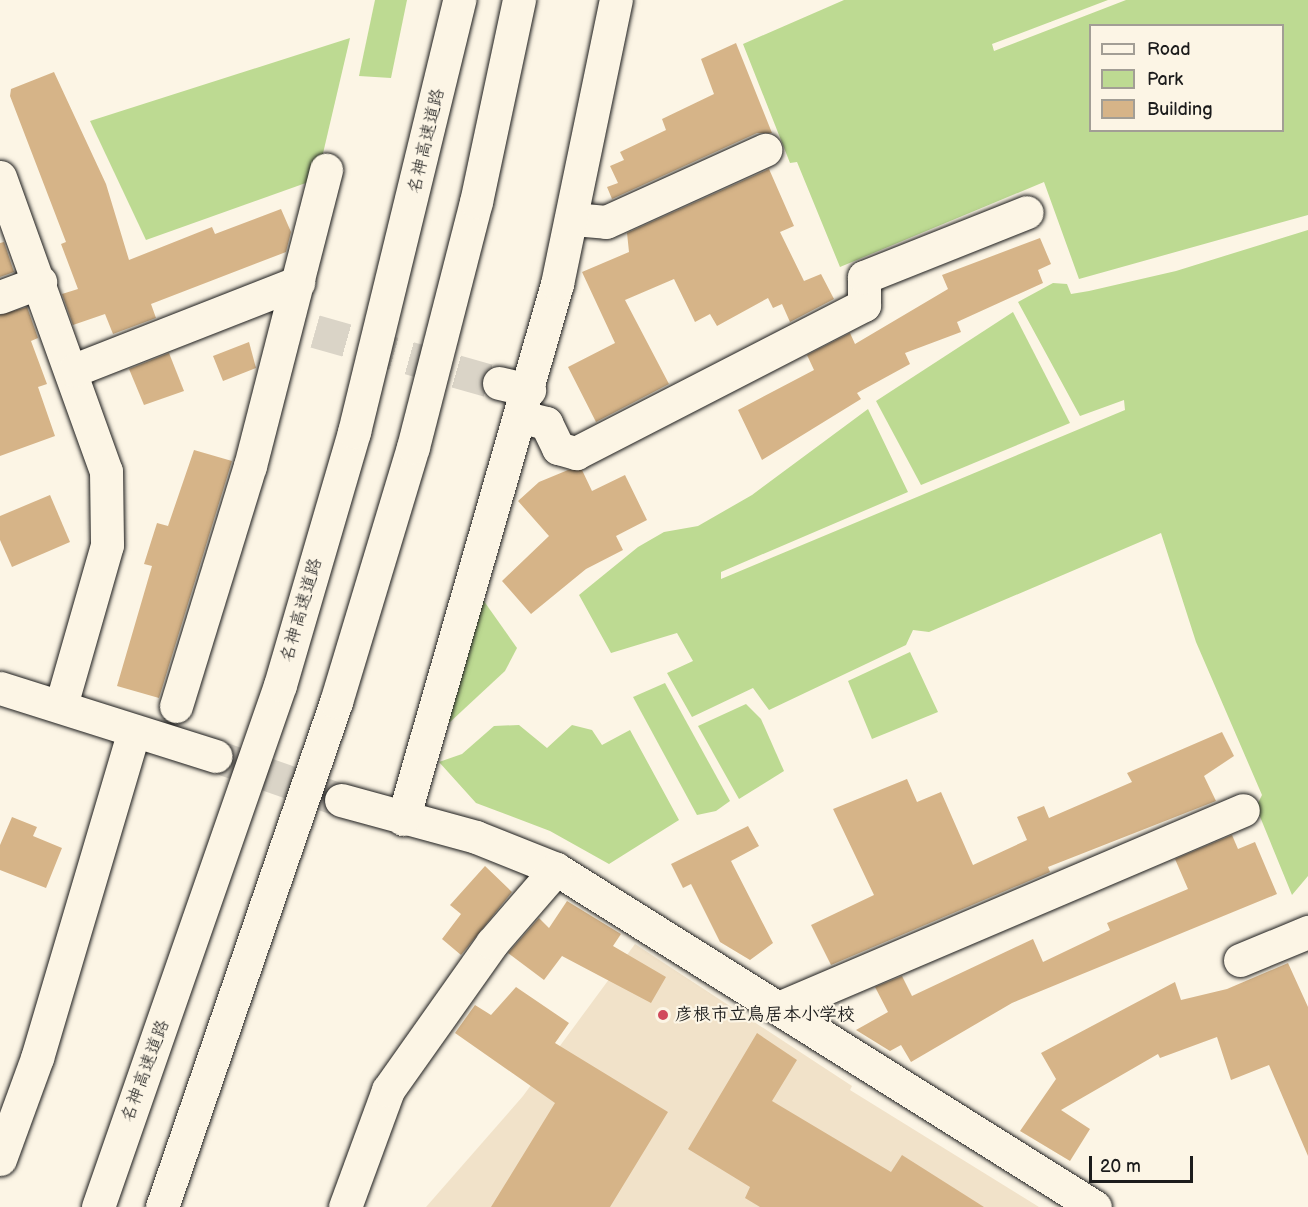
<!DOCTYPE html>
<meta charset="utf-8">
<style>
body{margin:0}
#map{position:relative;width:1308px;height:1207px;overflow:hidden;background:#fcf5e5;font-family:"Balsamiq Sans","Klee One",sans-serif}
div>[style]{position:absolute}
.built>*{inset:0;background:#f1e2c9}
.green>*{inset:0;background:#bdda92}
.building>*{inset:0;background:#d6b488}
.minor-tunnel>*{height:33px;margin-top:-16.5px;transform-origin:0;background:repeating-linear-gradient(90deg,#dad4c7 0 33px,transparent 0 49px)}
.roads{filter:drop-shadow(0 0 2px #1c1c1c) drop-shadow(0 0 2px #1c1c1c)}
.minor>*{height:33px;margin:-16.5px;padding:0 16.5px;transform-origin:16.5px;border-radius:16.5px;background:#fcf5e5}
.highway>*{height:33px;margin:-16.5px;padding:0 16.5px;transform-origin:16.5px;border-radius:16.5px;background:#fcf5e5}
.dots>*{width:16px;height:16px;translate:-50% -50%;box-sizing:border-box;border:3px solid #fcf5e5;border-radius:50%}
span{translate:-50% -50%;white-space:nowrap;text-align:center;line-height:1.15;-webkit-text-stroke:4.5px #fcf5e5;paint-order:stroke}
.street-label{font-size:18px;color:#1c1c1c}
.poi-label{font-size:18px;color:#1c1c1c;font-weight:700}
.left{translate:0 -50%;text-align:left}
.legend{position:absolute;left:1089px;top:24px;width:195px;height:108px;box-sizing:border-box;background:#fcf5e5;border:2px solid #a29e95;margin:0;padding:8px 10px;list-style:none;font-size:18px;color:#1c1c1c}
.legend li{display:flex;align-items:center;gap:12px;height:30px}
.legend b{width:30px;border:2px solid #a29e95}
.scale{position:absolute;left:1089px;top:1156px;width:104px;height:27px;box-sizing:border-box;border:3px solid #1c1c1c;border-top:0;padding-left:8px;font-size:18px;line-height:21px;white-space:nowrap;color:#1c1c1c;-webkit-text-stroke:4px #fcf5e5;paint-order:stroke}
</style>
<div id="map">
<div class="built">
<i style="clip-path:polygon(635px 944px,852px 1086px,850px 1090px,1039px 1207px,426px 1207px,523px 1096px)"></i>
</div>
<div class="green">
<i style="clip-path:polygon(375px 0,407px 0,391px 78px,359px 76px)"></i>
<i style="clip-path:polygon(evenodd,844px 0,1108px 0,992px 44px,994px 51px,1126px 0,1308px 0,1308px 215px,1079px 279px,1044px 182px,840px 267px,797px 162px,790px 163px,743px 44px,844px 0,1090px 26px,1282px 26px,1282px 130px,1090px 130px,1090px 26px)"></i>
<i style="clip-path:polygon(350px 38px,317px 179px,146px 240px,90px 121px)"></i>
<i style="clip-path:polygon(1308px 230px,1308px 876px,1292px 895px,1256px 807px,1262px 795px,1196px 642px,1161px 533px,929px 632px,913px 630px,906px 645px,769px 710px,753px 688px,692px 717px,667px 673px,693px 661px,677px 633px,611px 653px,579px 595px,638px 547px,664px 532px,698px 526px,752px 495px,868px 409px,908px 492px,721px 572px,721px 579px,1125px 410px,1124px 400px,1080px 416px,1018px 302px,1053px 283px,1067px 284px,1071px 294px,1089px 291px,1176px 271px)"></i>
<i style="clip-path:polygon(1013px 312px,1070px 423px,921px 485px,876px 401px)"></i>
<i style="clip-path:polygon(481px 597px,517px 648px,505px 671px,449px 723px,445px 721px)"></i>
<i style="clip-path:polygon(910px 652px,938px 712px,872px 739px,848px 681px)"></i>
<i style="clip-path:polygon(665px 683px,730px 801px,716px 811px,697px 815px,633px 697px)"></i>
<i style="clip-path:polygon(746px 704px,761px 719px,784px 771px,739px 799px,698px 726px)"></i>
<i style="clip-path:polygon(519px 725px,547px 748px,572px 725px,592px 730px,602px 745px,630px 730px,679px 820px,609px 864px,550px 831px,476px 803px,439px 762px,462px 754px,494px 726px)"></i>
</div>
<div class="building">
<i style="clip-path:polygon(736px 43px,772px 133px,757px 133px,612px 199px,607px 187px,618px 183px,610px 166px,624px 160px,620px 152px,666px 130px,662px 119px,714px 94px,701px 59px)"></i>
<i style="clip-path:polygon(54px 72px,106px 184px,129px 260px,212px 227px,215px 234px,281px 209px,291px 232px,286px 252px,151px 304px,156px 318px,113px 334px,105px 314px,73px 325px,62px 294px,78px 289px,61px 244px,66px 242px,10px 96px,11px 89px)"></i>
<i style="clip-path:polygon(769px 169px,794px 226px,780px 232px,804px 281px,821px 274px,834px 299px,790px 322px,782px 304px,773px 308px,768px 298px,717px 326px,710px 314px,695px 322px,674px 279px,625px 300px,669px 384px,596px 422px,568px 367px,615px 343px,582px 272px,629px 252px,627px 233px)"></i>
<i style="clip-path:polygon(1040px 238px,1051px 264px,1038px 270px,1043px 283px,957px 322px,961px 332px,905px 353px,910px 364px,857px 393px,861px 399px,762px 460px,738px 410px,814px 370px,807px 355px,850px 333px,855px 344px,948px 289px,942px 275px)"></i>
<i style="clip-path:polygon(4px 242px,14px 272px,0 277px,0 243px)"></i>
<i style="clip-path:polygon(27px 307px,38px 338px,31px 341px,47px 384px,38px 387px,55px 436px,0 456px,0 315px)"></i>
<i style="clip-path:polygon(249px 342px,256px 368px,223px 381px,213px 356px)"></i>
<i style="clip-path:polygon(169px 353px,184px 391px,144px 405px,129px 369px)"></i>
<i style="clip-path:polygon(194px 450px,232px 461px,159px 698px,117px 686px,152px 566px,144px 564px,157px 523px,168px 526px)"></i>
<i style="clip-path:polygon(568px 470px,582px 470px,592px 491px,625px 475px,647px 520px,616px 536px,623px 550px,586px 569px,531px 614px,502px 581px,549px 536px,518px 501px,539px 482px)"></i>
<i style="clip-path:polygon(50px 495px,70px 542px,12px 567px,0 540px,0 516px)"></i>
<i style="clip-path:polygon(1222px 732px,1234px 756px,1204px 776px,1216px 801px,1048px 867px,1050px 872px,831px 965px,811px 925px,874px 895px,833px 809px,907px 779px,917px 802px,941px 792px,973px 865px,1027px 840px,1017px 817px,1044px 806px,1049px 818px,1132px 782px,1127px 773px)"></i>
<i style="clip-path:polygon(12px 817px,37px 827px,33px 836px,62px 848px,46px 888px,0 870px,0 845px)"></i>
<i style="clip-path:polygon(748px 826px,759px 846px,731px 861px,773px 943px,750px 960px,720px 942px,691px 884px,683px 888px,671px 864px)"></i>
<i style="clip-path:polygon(1232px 835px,1238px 849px,1255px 842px,1277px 894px,1012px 1003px,911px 1062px,901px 1045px,890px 1051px,856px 1030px,888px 1012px,875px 987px,902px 976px,912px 996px,1033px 939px,1043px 962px,1110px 930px,1107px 923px,1188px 889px,1175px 859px)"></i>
<i style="clip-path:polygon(485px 866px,512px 892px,461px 955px,442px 939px,461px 914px,450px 905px)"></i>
<i style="clip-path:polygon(567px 901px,621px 934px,613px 946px,666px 977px,651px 1003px,562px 956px,544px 980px,508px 953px,539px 918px,549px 928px)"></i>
<i style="clip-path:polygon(1288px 963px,1308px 1007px,1308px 1156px,1269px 1065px,1231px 1080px,1217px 1037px,1160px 1058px,1158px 1054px,1061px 1110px,1090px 1129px,1070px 1161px,1020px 1131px,1056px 1079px,1041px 1053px,1175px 982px,1181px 1000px,1227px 989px)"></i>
<i style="clip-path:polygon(516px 987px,569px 1023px,555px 1043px,668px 1112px,610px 1207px,491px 1207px,555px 1103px,455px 1033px,475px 1005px,491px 1015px)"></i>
<i style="clip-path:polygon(757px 1033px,797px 1060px,772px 1101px,891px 1172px,902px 1155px,984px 1207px,760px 1207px,745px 1198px,750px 1187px,688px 1149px)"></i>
</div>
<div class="minor-tunnel">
<i style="left:315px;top:331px;width:191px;rotate:15.8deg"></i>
<i style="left:216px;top:756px;width:133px;rotate:19.4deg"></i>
</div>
<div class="roads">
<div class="minor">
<i style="left:0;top:177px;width:313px;rotate:70.2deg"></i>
<i style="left:106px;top:471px;width:74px;rotate:89.2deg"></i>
<i style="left:107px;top:545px;width:166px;rotate:106deg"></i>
<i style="left:573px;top:219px;width:33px;rotate:5deg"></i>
<i style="left:606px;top:222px;width:175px;rotate:-24.4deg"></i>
<i style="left:0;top:297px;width:43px;rotate:-20.6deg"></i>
<i style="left:74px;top:370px;width:241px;rotate:-21.4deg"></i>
<i style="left:499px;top:383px;width:31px;rotate:13deg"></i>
<i style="left:522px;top:417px;width:25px;rotate:14deg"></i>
<i style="left:546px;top:423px;width:28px;rotate:64deg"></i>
<i style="left:558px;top:448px;width:19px;rotate:16deg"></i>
<i style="left:576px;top:453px;width:324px;rotate:-27.2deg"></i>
<i style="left:864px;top:305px;width:28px;rotate:-90deg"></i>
<i style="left:864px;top:277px;width:175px;rotate:-21.7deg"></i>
<i style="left:0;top:688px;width:226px;rotate:17.5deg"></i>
<i style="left:176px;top:706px;width:251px;rotate:-72.9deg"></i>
<i style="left:250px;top:466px;width:306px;rotate:-75.6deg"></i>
<i style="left:341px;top:800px;width:140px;rotate:15.3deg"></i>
<i style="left:476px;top:837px;width:86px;rotate:21.8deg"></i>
<i style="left:556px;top:869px;width:636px;rotate:32.09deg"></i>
<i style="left:403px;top:819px;width:557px;rotate:-73.94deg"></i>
<i style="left:557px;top:284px;width:290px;rotate:-78.3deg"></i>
<i style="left:1240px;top:960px;width:74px;rotate:-22.4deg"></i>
<i style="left:781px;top:1007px;width:502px;rotate:-23.09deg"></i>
<i style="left:0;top:1159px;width:108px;rotate:-69.9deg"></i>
<i style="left:37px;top:1058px;width:339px;rotate:-73.5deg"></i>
<i style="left:345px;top:1207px;width:125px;rotate:-69.8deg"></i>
<i style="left:388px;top:1090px;width:180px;rotate:-54.7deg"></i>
<i style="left:492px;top:943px;width:98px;rotate:-49.1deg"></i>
</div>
<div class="highway">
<i style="left:98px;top:1207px;width:553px;rotate:-70.78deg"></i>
<i style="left:280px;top:685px;width:264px;rotate:-73.7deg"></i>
<i style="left:354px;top:432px;width:445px;rotate:-76.3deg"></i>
<i style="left:162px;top:1207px;width:534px;rotate:-70.99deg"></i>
<i style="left:336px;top:702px;width:266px;rotate:-73.2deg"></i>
<i style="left:413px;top:447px;width:253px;rotate:-75.6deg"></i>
<i style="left:476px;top:202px;width:207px;rotate:-78deg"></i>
</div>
</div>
<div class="dots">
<i style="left:663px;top:1015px;background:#d1495b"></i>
</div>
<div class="street-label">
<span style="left:427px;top:141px;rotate:-77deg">名神高速道路</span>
<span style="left:302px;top:610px;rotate:-74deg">名神高速道路</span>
<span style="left:146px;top:1071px;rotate:-70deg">名神高速道路</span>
</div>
<div class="poi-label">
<span class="left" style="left:675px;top:1015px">彦根市立鳥居本小学校</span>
</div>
<ul class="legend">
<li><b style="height:8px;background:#fcf5e5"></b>Road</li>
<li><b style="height:16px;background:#bdda92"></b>Park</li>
<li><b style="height:16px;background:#d6b488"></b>Building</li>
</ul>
<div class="scale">20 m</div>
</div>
